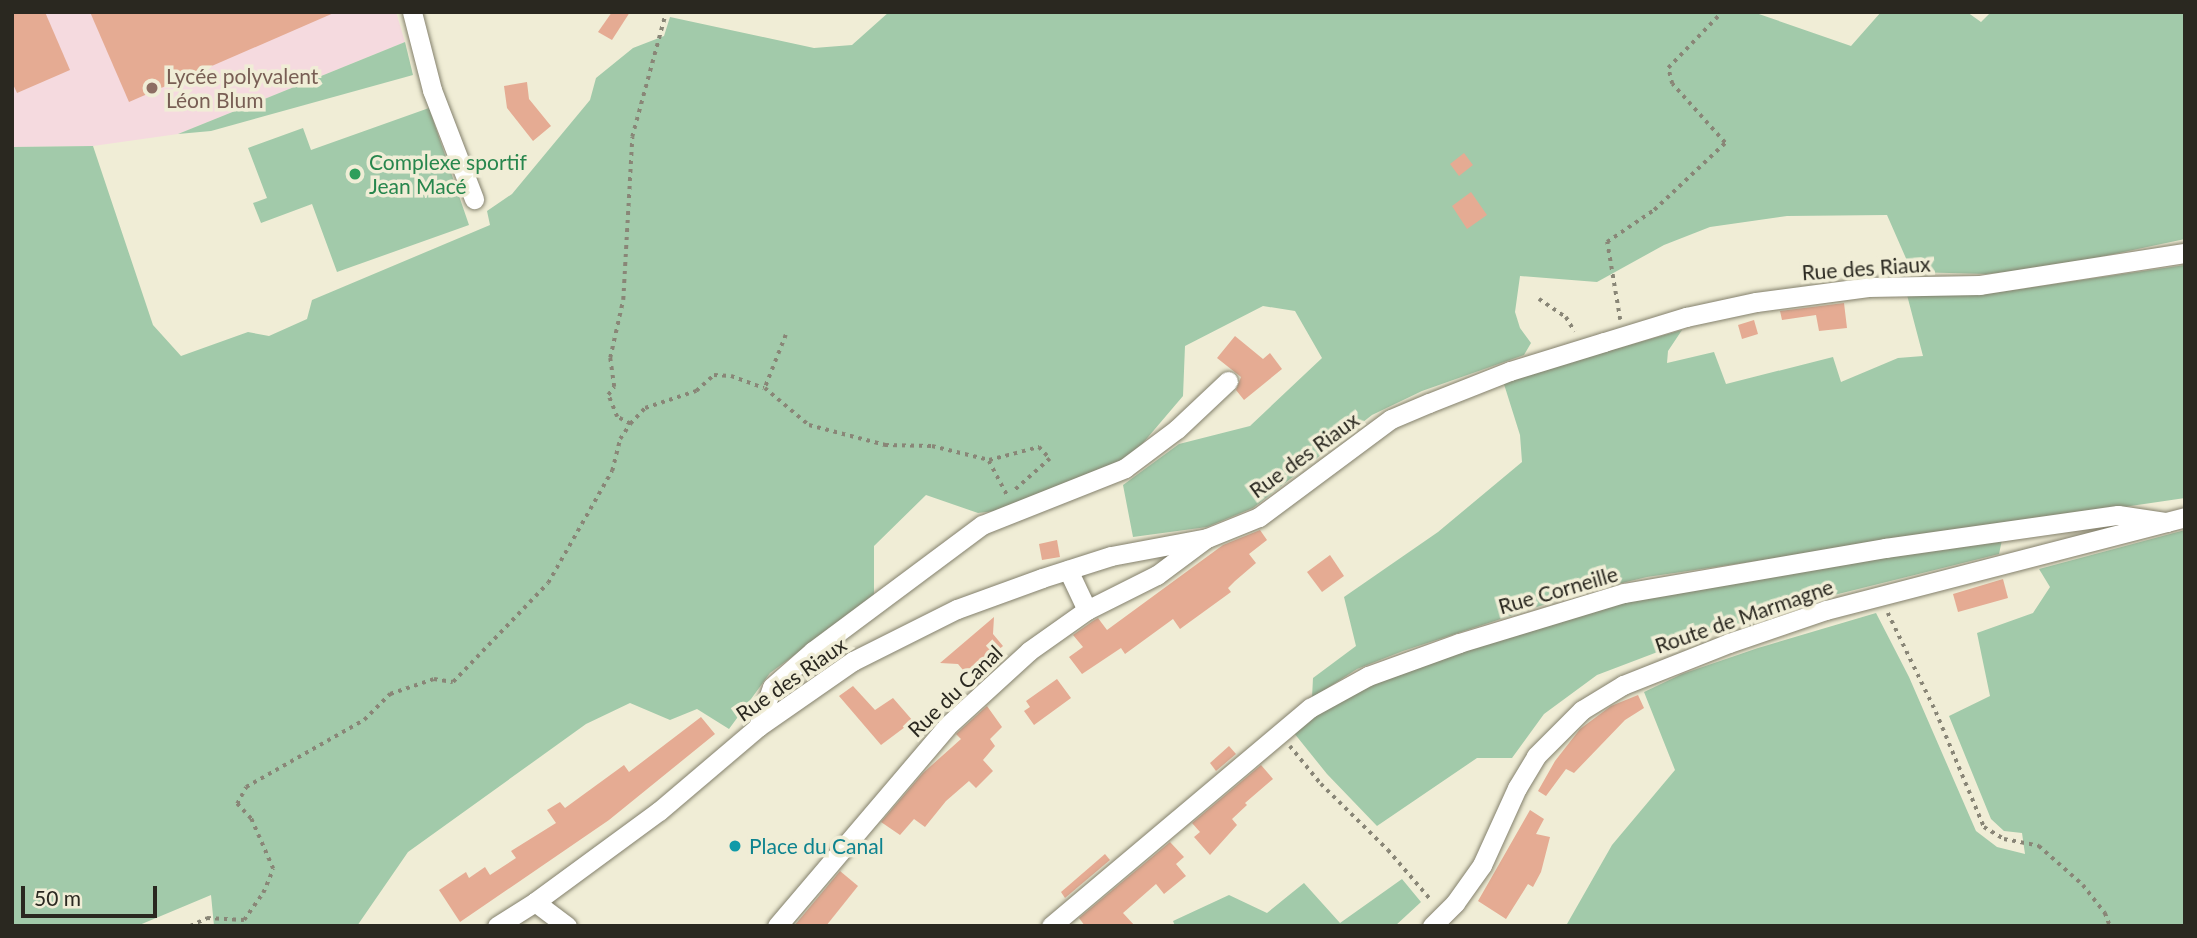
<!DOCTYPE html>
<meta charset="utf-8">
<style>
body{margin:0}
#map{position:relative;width:2197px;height:938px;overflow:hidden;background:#f0edd6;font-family:Lato,sans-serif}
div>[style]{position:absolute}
.education>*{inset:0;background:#f5dadf}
.green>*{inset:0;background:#a2caaa}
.building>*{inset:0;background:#e5ab93}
.path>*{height:3.5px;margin-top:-1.75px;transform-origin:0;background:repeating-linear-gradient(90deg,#898677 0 3.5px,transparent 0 8.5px)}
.roads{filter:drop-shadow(0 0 2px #83806c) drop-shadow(0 0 2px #83806c)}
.minor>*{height:19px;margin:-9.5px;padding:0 9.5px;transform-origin:9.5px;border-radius:9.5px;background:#fff}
.dots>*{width:19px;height:19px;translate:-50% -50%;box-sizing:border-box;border:4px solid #f0edd6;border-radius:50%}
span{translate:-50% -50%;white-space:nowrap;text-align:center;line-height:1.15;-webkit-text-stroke:7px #f0edd6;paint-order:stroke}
.education-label{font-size:21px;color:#785e54}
.left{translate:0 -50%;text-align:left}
.leisure-label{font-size:21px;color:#27864d}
.street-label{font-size:21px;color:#2a2820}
.culture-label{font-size:21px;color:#0d838f}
.frame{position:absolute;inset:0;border:14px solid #2a2820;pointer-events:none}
.scale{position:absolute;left:21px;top:886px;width:136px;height:32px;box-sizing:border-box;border:4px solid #2a2820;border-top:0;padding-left:9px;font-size:21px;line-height:24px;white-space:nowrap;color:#2a2820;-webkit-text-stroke:5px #f0edd6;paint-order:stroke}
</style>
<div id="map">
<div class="education">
<i style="clip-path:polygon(12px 12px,396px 12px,405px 42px,178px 134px,93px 146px,13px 147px)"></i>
</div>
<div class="green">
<i style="clip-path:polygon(889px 12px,1753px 12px,1851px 46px,1881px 12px,1967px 12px,1981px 22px,1991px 12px,2185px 12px,2185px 239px,2048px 268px,1986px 274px,1912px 272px,1887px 215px,1787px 216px,1710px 227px,1664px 245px,1597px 282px,1520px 276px,1515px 312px,1520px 328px,1531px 343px,1524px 355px,1422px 391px,1372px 415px,1253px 508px,1207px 527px,1133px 537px,1123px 485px,1179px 444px,1250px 426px,1322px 358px,1295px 311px,1263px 306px,1185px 346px,1183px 396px,1126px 463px,1012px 509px,978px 513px,926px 495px,874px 546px,874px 597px,770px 673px,729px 729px,697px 709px,670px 720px,630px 703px,586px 724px,408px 852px,357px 926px,214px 926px,211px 895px,137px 926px,12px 926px,12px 147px,93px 146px,153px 325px,181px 356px,248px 332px,269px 336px,307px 319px,312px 300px,490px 225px,487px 211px,512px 194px,590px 100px,596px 78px,633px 48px,664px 36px,670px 17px,814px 48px,852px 45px)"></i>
<i style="clip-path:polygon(405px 42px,413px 75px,211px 131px,178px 134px)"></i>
<i style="clip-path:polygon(429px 108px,469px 225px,337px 272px,312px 204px,261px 223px,253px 203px,267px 198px,248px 148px,303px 128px,311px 150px)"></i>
<i style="clip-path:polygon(2185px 265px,2185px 498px,1647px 577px,1580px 593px,1403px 651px,1357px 669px,1312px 698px,1313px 678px,1356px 646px,1344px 597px,1438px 532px,1522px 462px,1520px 435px,1503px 381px,1682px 330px,1668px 351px,1667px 363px,1714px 352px,1726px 384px,1833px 357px,1841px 382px,1898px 358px,1923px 356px,1907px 295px,1993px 293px)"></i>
<i style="clip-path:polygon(2185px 530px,2185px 926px,1567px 924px,1612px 845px,1675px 770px,1644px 692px,1682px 674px,1758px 648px,1876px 613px,1909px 677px,1976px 831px,1997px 847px,2025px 854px,2022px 833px,2004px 831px,1991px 819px,1949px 716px,1990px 696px,1977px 633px,2033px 613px,2050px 587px,2039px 569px)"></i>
<i style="clip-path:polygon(2002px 540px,1999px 554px,1814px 600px,1697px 637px,1597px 675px,1544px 714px,1512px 758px,1477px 758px,1377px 826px,1327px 774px,1294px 733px,1313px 714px,1405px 670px,1627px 597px)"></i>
<i style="clip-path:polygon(1402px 879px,1421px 902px,1395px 926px,1175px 926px,1173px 921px,1229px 895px,1267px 913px,1304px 883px,1340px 923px)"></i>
</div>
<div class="building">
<i style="clip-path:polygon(12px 12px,45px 12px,70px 70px,17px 93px,12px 82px)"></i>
<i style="clip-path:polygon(90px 12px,336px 12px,129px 102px)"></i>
<i style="clip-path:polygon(612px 12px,630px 12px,612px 40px,598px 32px)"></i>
<i style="clip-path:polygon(527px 82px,529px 99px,551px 126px,533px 141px,507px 108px,504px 86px)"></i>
<i style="clip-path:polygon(1464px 153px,1473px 165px,1459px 176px,1450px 164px)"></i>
<i style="clip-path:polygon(1471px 192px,1487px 215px,1467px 229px,1452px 206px)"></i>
<i style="clip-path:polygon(1844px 303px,1847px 328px,1819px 331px,1816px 315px,1782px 320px,1780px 311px)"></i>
<i style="clip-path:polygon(1754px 320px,1758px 334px,1742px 339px,1738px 325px)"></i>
<i style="clip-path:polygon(1235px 336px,1263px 359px,1270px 353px,1282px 369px,1244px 400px,1236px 390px,1241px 377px,1217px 358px)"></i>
<i style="clip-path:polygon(1260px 530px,1267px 540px,1249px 554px,1256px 563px,1235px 581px,1228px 588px,1231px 592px,1180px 629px,1173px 619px,1125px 654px,1121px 648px,1082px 674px,1069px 657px,1083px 647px,1073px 635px,1093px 621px,1098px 618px,1107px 630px,1223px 545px)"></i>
<i style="clip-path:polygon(1057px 540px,1060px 557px,1042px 560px,1039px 544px)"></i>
<i style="clip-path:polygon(1330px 555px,1344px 576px,1322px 592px,1307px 572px)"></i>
<i style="clip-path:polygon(2003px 579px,2008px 598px,1958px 612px,1953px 594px)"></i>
<i style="clip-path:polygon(994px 617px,993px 634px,1003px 646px,968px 676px,958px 664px,940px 663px)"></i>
<i style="clip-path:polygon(1057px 679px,1071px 698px,1034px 725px,1024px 711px,1030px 707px,1026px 701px)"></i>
<i style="clip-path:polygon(853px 686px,875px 710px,893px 698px,913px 721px,881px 745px,839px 696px)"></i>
<i style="clip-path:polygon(1638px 695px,1644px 708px,1625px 720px,1574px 773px,1566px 769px,1546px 796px,1538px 791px,1555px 761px,1580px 729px,1611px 706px)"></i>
<i style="clip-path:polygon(987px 706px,1002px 727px,990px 739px,995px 746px,983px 760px,993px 771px,976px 788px,969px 781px,946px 801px,925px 827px,914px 819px,900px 835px,881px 822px,923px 773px,961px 739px,956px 734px)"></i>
<i style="clip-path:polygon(701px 717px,715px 734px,609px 820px,460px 922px,439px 890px,466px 872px,469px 878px,485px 867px,490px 875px,516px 858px,511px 851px,556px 823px,547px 810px,560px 802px,565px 808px,624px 765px,629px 772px)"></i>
<i style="clip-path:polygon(1229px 746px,1236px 754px,1216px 771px,1210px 763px)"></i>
<i style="clip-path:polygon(1261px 765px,1273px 779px,1245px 803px,1247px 805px,1232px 819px,1237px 825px,1210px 855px,1194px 837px,1200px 832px,1192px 823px)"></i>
<i style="clip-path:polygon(1530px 810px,1544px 819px,1536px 834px,1550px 837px,1541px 872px,1533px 887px,1528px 884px,1506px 919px,1478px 901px)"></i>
<i style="clip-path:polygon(1170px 842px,1184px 857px,1176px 864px,1186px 876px,1164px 894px,1156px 884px,1123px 913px,1135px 926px,1085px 926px,1079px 918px)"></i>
<i style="clip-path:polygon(1105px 854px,1110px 860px,1065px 898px,1061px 892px)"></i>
<i style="clip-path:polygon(840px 871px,858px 886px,826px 926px,794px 926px)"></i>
</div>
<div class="path">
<i style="left:1539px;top:299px;width:32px;rotate:34deg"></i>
<i style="left:1566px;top:317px;width:17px;rotate:59deg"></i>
<i style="left:1620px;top:320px;width:79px;rotate:-99.5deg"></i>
<i style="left:1607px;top:242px;width:57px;rotate:-34.2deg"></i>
<i style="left:1654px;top:210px;width:98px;rotate:-43.3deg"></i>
<i style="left:1725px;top:143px;width:79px;rotate:-131.9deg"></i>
<i style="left:1672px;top:84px;width:16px;rotate:-104deg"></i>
<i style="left:1668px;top:68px;width:78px;rotate:-46deg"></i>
<i style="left:786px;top:335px;width:57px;rotate:111.6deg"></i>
<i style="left:765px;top:388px;width:57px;rotate:40.1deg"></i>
<i style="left:809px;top:425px;width:79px;rotate:14.7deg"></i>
<i style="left:885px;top:445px;width:47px;rotate:1.2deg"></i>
<i style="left:932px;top:446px;width:59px;rotate:13.8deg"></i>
<i style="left:989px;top:460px;width:52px;rotate:-14.6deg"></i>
<i style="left:1039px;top:447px;width:16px;rotate:47deg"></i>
<i style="left:1050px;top:459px;width:48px;rotate:138.4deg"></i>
<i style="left:630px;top:424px;width:22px;rotate:-47deg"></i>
<i style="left:645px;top:408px;width:54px;rotate:-18.4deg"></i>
<i style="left:696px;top:391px;width:24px;rotate:-42deg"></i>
<i style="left:714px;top:375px;width:17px;rotate:3deg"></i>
<i style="left:731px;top:376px;width:35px;rotate:20deg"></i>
<i style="left:989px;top:461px;width:40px;rotate:62deg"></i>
<i style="left:1888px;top:613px;width:110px;rotate:64.1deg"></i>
<i style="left:1936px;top:712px;width:125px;rotate:67.3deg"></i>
<i style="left:1984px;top:827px;width:23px;rotate:31deg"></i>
<i style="left:2004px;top:839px;width:36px;rotate:11deg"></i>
<i style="left:2039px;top:846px;width:59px;rotate:41.6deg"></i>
<i style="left:2083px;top:885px;width:36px;rotate:52deg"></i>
<i style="left:2105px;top:913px;width:14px;rotate:69deg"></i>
<i style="left:1290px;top:746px;width:49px;rotate:50.8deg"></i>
<i style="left:1321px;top:784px;width:94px;rotate:44.6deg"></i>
<i style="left:1388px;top:850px;width:66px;rotate:49.3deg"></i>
<i style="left:190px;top:926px;width:19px;rotate:-25deg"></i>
<i style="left:207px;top:918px;width:37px;rotate:3deg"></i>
<i style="left:244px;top:920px;width:33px;rotate:-55deg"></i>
<i style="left:263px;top:893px;width:26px;rotate:-67deg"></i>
<i style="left:273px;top:869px;width:55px;rotate:-113.7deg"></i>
<i style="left:251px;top:819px;width:21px;rotate:-133deg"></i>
<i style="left:237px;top:804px;width:19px;rotate:-62deg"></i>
<i style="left:246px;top:787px;width:136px;rotate:-29.6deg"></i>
<i style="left:364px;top:720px;width:37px;rotate:-45deg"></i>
<i style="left:390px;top:694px;width:46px;rotate:-18.8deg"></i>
<i style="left:434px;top:679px;width:19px;rotate:9deg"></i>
<i style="left:453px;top:682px;width:137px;rotate:-46.2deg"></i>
<i style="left:548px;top:583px;width:129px;rotate:-60.3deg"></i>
<i style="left:612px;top:471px;width:33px;rotate:-76deg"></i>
<i style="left:620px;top:439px;width:18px;rotate:-56deg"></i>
<i style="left:630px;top:424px;width:15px;rotate:-152deg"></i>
<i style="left:617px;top:417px;width:24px;rotate:-112deg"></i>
<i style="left:608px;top:395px;width:10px;rotate:-53deg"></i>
<i style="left:614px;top:387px;width:29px;rotate:-98deg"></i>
<i style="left:610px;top:358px;width:59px;rotate:-77.4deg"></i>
<i style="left:623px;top:300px;width:163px;rotate:-86.8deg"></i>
<i style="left:632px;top:137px;width:130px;rotate:-74.8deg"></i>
</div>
<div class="roads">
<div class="minor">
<i style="left:412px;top:12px;width:81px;rotate:75.6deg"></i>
<i style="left:432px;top:90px;width:117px;rotate:68.9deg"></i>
<i style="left:1068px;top:570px;width:44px;rotate:64.6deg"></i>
<i style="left:758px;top:727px;width:42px;rotate:-70.7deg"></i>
<i style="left:772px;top:687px;width:55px;rotate:-41.3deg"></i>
<i style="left:813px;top:651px;width:211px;rotate:-36.7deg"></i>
<i style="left:982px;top:525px;width:154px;rotate:-21.7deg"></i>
<i style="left:1125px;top:468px;width:65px;rotate:-36.9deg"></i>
<i style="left:1177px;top:429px;width:70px;rotate:-43.3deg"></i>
<i style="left:535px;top:902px;width:40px;rotate:37deg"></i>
<i style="left:497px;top:926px;width:45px;rotate:-32.3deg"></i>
<i style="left:535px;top:902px;width:154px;rotate:-36.3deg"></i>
<i style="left:659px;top:811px;width:130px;rotate:-40.3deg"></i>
<i style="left:758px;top:727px;width:116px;rotate:-34.8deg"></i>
<i style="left:853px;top:661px;width:116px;rotate:-26.6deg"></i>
<i style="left:957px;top:609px;width:90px;rotate:-20deg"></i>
<i style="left:1042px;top:578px;width:72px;rotate:-17.7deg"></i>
<i style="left:1111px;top:556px;width:98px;rotate:-10.6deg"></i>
<i style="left:1207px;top:538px;width:56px;rotate:-22deg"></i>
<i style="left:1259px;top:517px;width:164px;rotate:-36.6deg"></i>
<i style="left:1391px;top:419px;width:41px;rotate:-22.8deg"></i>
<i style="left:1429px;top:403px;width:87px;rotate:-21.6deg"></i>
<i style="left:1510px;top:371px;width:98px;rotate:-17.1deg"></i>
<i style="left:1604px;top:342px;width:86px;rotate:-17deg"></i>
<i style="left:1686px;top:317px;width:72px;rotate:-12.1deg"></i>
<i style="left:1756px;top:302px;width:113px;rotate:-7.6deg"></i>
<i style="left:1868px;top:287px;width:112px;rotate:-1deg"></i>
<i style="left:1980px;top:285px;width:207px;rotate:-8.9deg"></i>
<i style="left:777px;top:926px;width:262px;rotate:-49.6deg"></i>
<i style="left:947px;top:726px;width:111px;rotate:-42.4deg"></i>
<i style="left:1029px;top:651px;width:71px;rotate:-35.3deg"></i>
<i style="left:1087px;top:610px;width:78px;rotate:-26.6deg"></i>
<i style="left:1157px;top:575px;width:59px;rotate:-36.7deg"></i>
<i style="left:1051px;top:926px;width:339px;rotate:-40.1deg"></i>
<i style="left:1310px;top:708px;width:66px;rotate:-28.9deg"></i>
<i style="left:1368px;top:676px;width:97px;rotate:-19.9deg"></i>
<i style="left:1459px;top:643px;width:172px;rotate:-16.9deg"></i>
<i style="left:1624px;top:593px;width:265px;rotate:-9.8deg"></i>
<i style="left:1885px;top:548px;width:235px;rotate:-8.1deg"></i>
<i style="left:2118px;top:515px;width:49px;rotate:8.3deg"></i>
<i style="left:1432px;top:926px;width:33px;rotate:-45deg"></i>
<i style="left:1455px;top:903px;width:47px;rotate:-54.6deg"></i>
<i style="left:1482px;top:865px;width:85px;rotate:-65.6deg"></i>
<i style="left:1517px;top:788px;width:37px;rotate:-59deg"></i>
<i style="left:1536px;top:756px;width:65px;rotate:-45deg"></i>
<i style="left:1582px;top:710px;width:48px;rotate:-31.4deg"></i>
<i style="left:1623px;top:685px;width:114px;rotate:-21.6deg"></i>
<i style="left:1729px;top:643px;width:102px;rotate:-18.8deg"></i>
<i style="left:1826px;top:610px;width:371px;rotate:-14.5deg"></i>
</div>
</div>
<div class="dots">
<i style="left:152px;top:88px;background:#8d6e63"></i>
<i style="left:355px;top:174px;background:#2e9e5b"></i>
<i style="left:735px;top:846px;background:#0f9aa8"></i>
</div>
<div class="education-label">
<span class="left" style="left:166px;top:88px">Lycée polyvalent<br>Léon Blum</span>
</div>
<div class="leisure-label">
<span class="left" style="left:369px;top:174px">Complexe sportif<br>Jean Macé</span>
</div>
<div class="street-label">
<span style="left:1866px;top:268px;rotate:-4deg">Rue des Riaux</span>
<span style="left:1304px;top:455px;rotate:-36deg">Rue des Riaux</span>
<span style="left:1558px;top:590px;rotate:-16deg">Rue Corneille</span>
<span style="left:1744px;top:616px;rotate:-19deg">Route de Marmagne</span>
<span style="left:791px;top:679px;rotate:-35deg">Rue des Riaux</span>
<span style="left:955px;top:691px;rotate:-44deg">Rue du Canal</span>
</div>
<div class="culture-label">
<span class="left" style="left:749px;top:846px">Place du Canal</span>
</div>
<div class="frame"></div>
<div class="scale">50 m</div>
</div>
